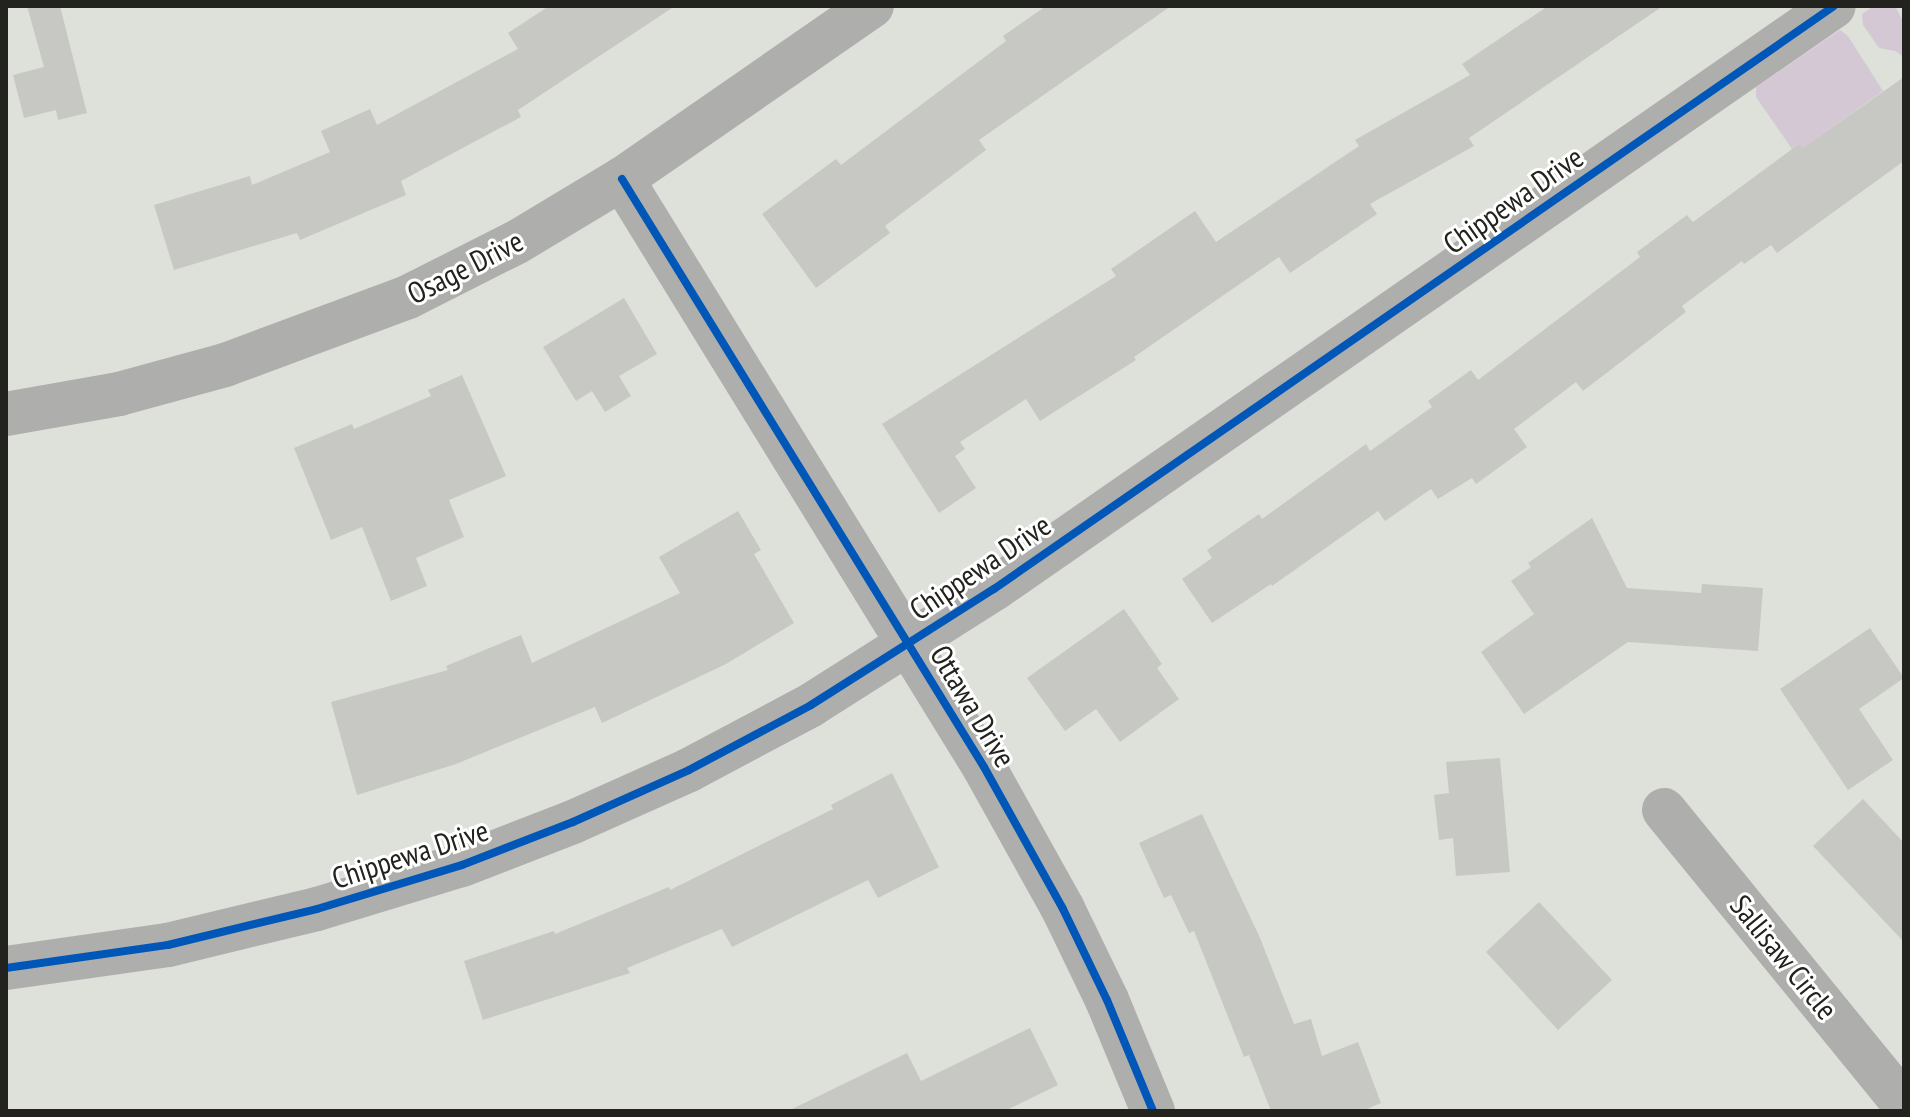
<!DOCTYPE html>
<style>
body{margin:0}
#map{position:relative;width:1910px;height:1117px;overflow:hidden;background:#dee0da;font-family:"PT Sans Narrow",sans-serif}
div>[style]{position:absolute}
.green>*{inset:0;background:#d4c8d4}
.building>*{inset:0;background:#c7c8c3}
.minor>*{height:44px;margin:-22px;padding:0 22px;transform-origin:22px;border-radius:22px;background:#aeaeac}
.cycleway>*{height:8px;margin:-4px;padding:0 4px;transform-origin:4px;border-radius:4px;background:#0057b8}
span{translate:-50% -50%;white-space:nowrap;text-align:center;line-height:1.15;-webkit-text-stroke:6px #fff;paint-order:stroke}
.street-label{font-size:30px;color:#22231f}
.frame{position:absolute;inset:0;border:8px solid #22231f;pointer-events:none}
</style>
<div id="map">
<div class="green">
<i style="clip-path:polygon(1874px 6px,1895px 6px,1904px 23px,1904px 57px,1895px 51px,1879px 48px,1863px 25px,1862px 14px)"></i>
<i style="clip-path:polygon(1840px 30px,1848px 36px,1883px 91px,1820px 136px,1849px 177px,1832px 189px,1799px 144px,1792px 149px,1756px 97px,1756px 87px)"></i>
</div>
<div class="building">
<i style="clip-path:polygon(27px 6px,60px 6px,87px 113px,58px 120px,56px 110px,24px 118px,13px 75px,44px 67px)"></i>
<i style="clip-path:polygon(549px 6px,675px 6px,518px 110px,521px 117px,401px 181px,406px 195px,300px 240px,297px 233px,174px 270px,154px 205px,250px 176px,252px 185px,330px 152px,321px 131px,370px 109px,377px 125px,518px 49px,508px 33px)"></i>
<i style="clip-path:polygon(1046px 6px,1171px 6px,979px 140px,986px 150px,885px 226px,890px 233px,816px 288px,762px 214px,836px 159px,841px 165px,1006px 41px,1003px 36px)"></i>
<i style="clip-path:polygon(1548px 6px,1663px 6px,1469px 138px,1474px 146px,1370px 204px,1377px 214px,1290px 273px,1279px 257px,1134px 357px,1136px 360px,1040px 421px,1026px 399px,960px 442px,965px 449px,955px 456px,976px 488px,939px 513px,882px 424px,1116px 276px,1111px 269px,1195px 211px,1216px 242px,1359px 146px,1355px 140px,1470px 75px,1462px 64px)"></i>
<i style="clip-path:polygon(1904px 77px,1904px 161px,1777px 253px,1771px 245px,1744px 264px,1742px 261px,1682px 306px,1686px 312px,1583px 391px,1576px 382px,1514px 429px,1527px 447px,1476px 484px,1472px 478px,1438px 499px,1431px 489px,1385px 521px,1378px 511px,1272px 586px,1271px 584px,1212px 623px,1182px 579px,1212px 558px,1207px 550px,1259px 514px,1262px 519px,1366px 444px,1370px 451px,1432px 407px,1428px 401px,1471px 370px,1478px 380px,1640px 257px,1637px 252px,1687px 215px,1693px 222px,1799px 144px,1803px 148px)"></i>
<i style="clip-path:polygon(624px 298px,657px 354px,619px 376px,631px 396px,605px 412px,592px 391px,576px 401px,543px 347px)"></i>
<i style="clip-path:polygon(462px 375px,506px 476px,449px 500px,464px 537px,416px 558px,427px 586px,391px 601px,362px 527px,331px 540px,294px 448px,352px 424px,354px 429px,431px 396px,428px 390px)"></i>
<i style="clip-path:polygon(738px 511px,761px 550px,754px 554px,794px 623px,726px 664px,602px 723px,595px 707px,456px 764px,357px 795px,331px 702px,448px 670px,446px 666px,521px 635px,532px 663px,680px 593px,659px 557px)"></i>
<i style="clip-path:polygon(1592px 518px,1627px 588px,1701px 593px,1702px 584px,1763px 588px,1758px 651px,1628px 642px,1524px 714px,1481px 652px,1534px 614px,1511px 581px,1531px 567px,1528px 563px)"></i>
<i style="clip-path:polygon(1124px 609px,1162px 664px,1157px 668px,1179px 699px,1120px 742px,1096px 709px,1065px 731px,1027px 678px)"></i>
<i style="clip-path:polygon(1870px 628px,1904px 678px,1859px 709px,1893px 760px,1848px 790px,1780px 689px)"></i>
<i style="clip-path:polygon(1500px 758px,1510px 872px,1456px 876px,1453px 838px,1439px 840px,1434px 795px,1449px 793px,1446px 762px)"></i>
<i style="clip-path:polygon(892px 773px,939px 867px,878px 898px,868px 880px,732px 947px,722px 929px,627px 968px,630px 973px,483px 1020px,464px 961px,554px 931px,555px 934px,669px 887px,670px 890px,833px 809px,831px 805px)"></i>
<i style="clip-path:polygon(1863px 799px,1904px 843px,1904px 942px,1813px 846px)"></i>
<i style="clip-path:polygon(1202px 814px,1260px 938px,1294px 1024px,1311px 1019px,1322px 1056px,1358px 1042px,1381px 1103px,1362px 1111px,1271px 1111px,1249px 1055px,1244px 1057px,1194px 931px,1189px 933px,1171px 895px,1164px 898px,1139px 843px)"></i>
<i style="clip-path:polygon(1539px 902px,1612px 980px,1558px 1030px,1486px 952px)"></i>
<i style="clip-path:polygon(1030px 1028px,1058px 1085px,1005px 1111px,788px 1111px,907px 1053px,921px 1081px)"></i>
</div>
<div class="minor">
<i style="left:622px;top:179px;width:690px;rotate:58.38deg"></i>
<i style="left:984px;top:767px;width:162px;rotate:60.9deg"></i>
<i style="left:1063px;top:909px;width:101px;rotate:64.2deg"></i>
<i style="left:1107px;top:1000px;width:120px;rotate:67.5deg"></i>
<i style="left:6px;top:414px;width:115px;rotate:-10deg"></i>
<i style="left:119px;top:394px;width:110px;rotate:-15.3deg"></i>
<i style="left:225px;top:365px;width:195px;rotate:-20.4deg"></i>
<i style="left:408px;top:297px;width:122px;rotate:-26.8deg"></i>
<i style="left:517px;top:242px;width:122px;rotate:-31deg"></i>
<i style="left:622px;top:179px;width:304px;rotate:-34.7deg"></i>
<i style="left:1664px;top:810px;width:380px;rotate:50.8deg"></i>
<i style="left:6px;top:968px;width:164px;rotate:-8.1deg"></i>
<i style="left:168px;top:945px;width:153px;rotate:-13.6deg"></i>
<i style="left:317px;top:909px;width:152px;rotate:-16.9deg"></i>
<i style="left:462px;top:865px;width:119px;rotate:-21.2deg"></i>
<i style="left:573px;top:822px;width:127px;rotate:-24.1deg"></i>
<i style="left:689px;top:770px;width:138px;rotate:-28deg"></i>
<i style="left:811px;top:705px;width:217px;rotate:-32.4deg"></i>
<i style="left:994px;top:589px;width:1022px;rotate:-34.76deg"></i>
</div>
<div class="cycleway">
<i style="left:622px;top:179px;width:690px;rotate:58.38deg"></i>
<i style="left:984px;top:767px;width:162px;rotate:60.9deg"></i>
<i style="left:1063px;top:909px;width:101px;rotate:64.2deg"></i>
<i style="left:1107px;top:1000px;width:120px;rotate:67.5deg"></i>
<i style="left:6px;top:968px;width:164px;rotate:-8.1deg"></i>
<i style="left:168px;top:945px;width:153px;rotate:-13.6deg"></i>
<i style="left:317px;top:909px;width:152px;rotate:-16.9deg"></i>
<i style="left:462px;top:865px;width:119px;rotate:-21.2deg"></i>
<i style="left:573px;top:822px;width:127px;rotate:-24.1deg"></i>
<i style="left:689px;top:770px;width:138px;rotate:-28deg"></i>
<i style="left:811px;top:705px;width:217px;rotate:-32.4deg"></i>
<i style="left:994px;top:589px;width:1022px;rotate:-34.76deg"></i>
</div>
<div class="street-label">
<span style="left:1513px;top:200px;rotate:-35deg">Chippewa Drive</span>
<span style="left:465px;top:267px;rotate:-27deg">Osage Drive</span>
<span style="left:980px;top:567px;rotate:-34deg">Chippewa Drive</span>
<span style="left:973px;top:706px;rotate:59deg">Ottawa Drive</span>
<span style="left:410px;top:854px;rotate:-18deg">Chippewa Drive</span>
<span style="left:1784px;top:957px;rotate:51deg">Sallisaw Circle</span>
</div>
<div class="frame"></div>
</div>
